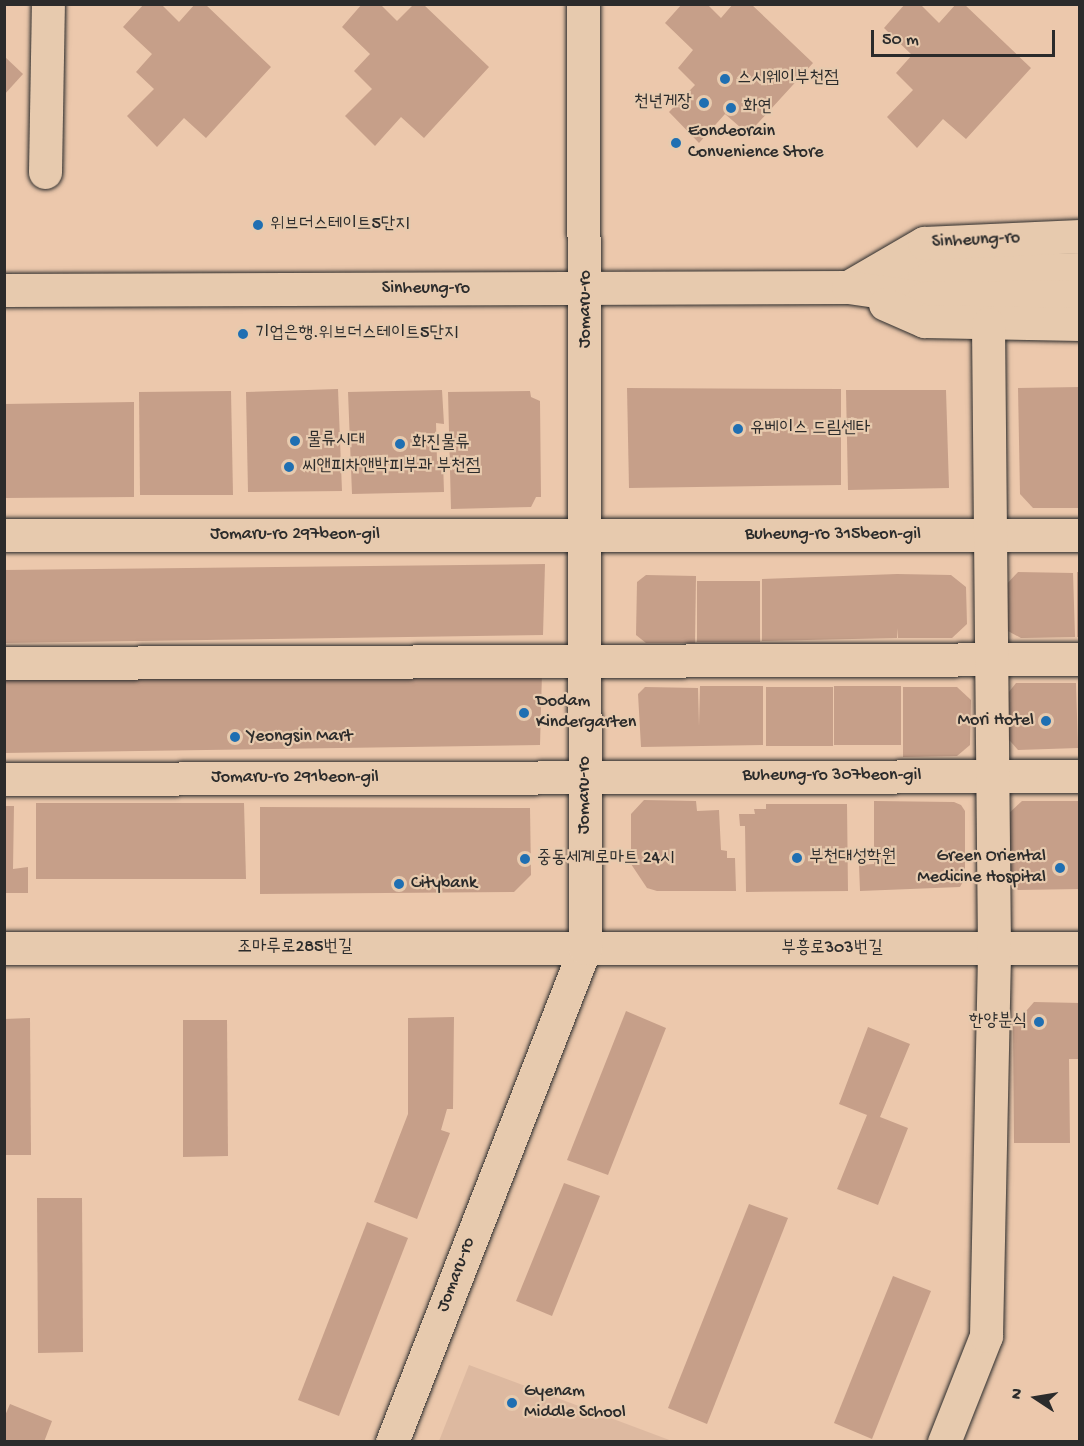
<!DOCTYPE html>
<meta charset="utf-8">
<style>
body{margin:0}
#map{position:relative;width:1084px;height:1446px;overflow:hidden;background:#ecc8ac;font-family:"Gochi Hand","Poor Story",sans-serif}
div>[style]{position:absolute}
.built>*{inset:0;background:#ddb9a0}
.building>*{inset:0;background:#c69f89}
.roads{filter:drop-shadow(0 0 2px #2b2b2b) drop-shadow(0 0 2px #2b2b2b)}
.minor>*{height:33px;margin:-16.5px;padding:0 16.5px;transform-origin:16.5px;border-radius:16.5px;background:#e7caae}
.dots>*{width:16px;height:16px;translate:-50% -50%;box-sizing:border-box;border:3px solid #e7caae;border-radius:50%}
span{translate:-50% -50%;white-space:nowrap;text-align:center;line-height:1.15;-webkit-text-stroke:4.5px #e7caae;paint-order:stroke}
.poi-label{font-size:18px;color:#2b2b2b}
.left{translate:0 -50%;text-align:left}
.right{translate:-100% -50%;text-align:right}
.street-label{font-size:18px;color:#2b2b2b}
.frame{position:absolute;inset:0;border:6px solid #2b2b2b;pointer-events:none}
.north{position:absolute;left:1006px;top:1368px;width:60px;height:60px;-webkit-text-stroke:4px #e7caae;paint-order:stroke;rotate:282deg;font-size:16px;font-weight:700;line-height:24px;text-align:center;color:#2b2b2b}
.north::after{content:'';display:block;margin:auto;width:21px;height:27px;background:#2b2b2b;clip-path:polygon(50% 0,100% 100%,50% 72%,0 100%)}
.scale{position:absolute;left:871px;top:30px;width:184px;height:27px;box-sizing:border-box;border:3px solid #2b2b2b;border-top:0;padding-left:8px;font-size:18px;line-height:21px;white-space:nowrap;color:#2b2b2b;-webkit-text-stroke:4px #e7caae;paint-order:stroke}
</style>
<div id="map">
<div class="built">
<i style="clip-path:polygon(469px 1365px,672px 1441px,439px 1441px)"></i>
</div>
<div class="building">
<i style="clip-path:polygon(144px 4px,161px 4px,179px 22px,195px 4px,205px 4px,271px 67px,206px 138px,184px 118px,157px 147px,127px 116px,154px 89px,136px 72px,152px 54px,123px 27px)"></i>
<i style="clip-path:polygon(362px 4px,380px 4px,397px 21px,413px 5px,424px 5px,489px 67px,424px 138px,401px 117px,375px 146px,345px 116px,372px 89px,354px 71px,370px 54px,342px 27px)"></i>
<i style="clip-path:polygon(682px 4px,707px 4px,721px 18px,733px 4px,751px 4px,813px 63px,748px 134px,725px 114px,699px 143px,669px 112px,695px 85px,678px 68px,693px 50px,665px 23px)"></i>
<i style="clip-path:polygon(905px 4px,920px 4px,939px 23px,956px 4px,964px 4px,1031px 68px,966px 139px,943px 119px,917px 148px,887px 117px,913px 90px,896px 73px,912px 55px,884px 28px)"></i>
<i style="clip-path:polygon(4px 56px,23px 74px,4px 95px)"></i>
<i style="clip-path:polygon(1080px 387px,1080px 508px,1033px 508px,1020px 494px,1018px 388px)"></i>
<i style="clip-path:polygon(627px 388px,841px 389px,841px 485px,629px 488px)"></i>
<i style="clip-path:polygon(338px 389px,342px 491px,248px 492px,246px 392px)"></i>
<i style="clip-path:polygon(442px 390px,444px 424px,436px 423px,437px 461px,443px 461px,444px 492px,352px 494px,348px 392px)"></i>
<i style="clip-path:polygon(846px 390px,946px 390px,949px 488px,848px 490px)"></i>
<i style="clip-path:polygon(231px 391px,233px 495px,140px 495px,139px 392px)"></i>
<i style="clip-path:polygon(530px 391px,531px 397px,540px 401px,541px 497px,536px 497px,531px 507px,451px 509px,448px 392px)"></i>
<i style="clip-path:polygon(134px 402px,134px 497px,4px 498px,4px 404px)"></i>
<i style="clip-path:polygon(545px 564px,543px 635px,4px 643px,4px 570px)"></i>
<i style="clip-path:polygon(1018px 572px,1073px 573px,1075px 637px,1021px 638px,1008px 631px,1003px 588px)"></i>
<i style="clip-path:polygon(1077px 572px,1080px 572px,1080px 637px,1077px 637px)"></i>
<i style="clip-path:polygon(897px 574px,951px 575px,966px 587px,967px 624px,952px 638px,898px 638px,897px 628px,897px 638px,762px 641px,762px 579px)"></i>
<i style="clip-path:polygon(646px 575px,696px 576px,695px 643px,646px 643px,636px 635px,637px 582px)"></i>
<i style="clip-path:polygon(697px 581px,760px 581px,760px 642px,697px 642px)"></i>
<i style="clip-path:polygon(542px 673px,540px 745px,4px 753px,4px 679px)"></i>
<i style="clip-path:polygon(1016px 683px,1076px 683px,1078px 748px,1018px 750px,1004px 734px,1005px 697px)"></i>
<i style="clip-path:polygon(700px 686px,763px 686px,763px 745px,641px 747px,638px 694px,645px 687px,698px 688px,699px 726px)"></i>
<i style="clip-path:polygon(834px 686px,901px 686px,901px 745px,834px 745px)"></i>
<i style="clip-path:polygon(766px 687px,833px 687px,833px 746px,766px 746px)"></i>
<i style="clip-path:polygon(903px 687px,957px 687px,971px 700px,970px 745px,957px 756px,903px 757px)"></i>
<i style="clip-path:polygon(644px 800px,696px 801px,697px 811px,719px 810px,721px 850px,727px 851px,727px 858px,735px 858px,736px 891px,657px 891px,647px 888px,631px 864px,631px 814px)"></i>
<i style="clip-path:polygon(874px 801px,954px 802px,961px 805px,965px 811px,965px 878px,960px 887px,860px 891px,859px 865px,874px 864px)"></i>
<i style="clip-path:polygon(1022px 801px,1080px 801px,1080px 889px,1018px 890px,1009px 880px,1008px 814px)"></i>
<i style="clip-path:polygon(36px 803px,244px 803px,246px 879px,36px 879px)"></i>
<i style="clip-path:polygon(766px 804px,847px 804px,848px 891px,746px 892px,745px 826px,740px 826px,739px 814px,755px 814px,754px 809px,766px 809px)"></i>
<i style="clip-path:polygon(4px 806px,14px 806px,13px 869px,28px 867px,28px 893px,4px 893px)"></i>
<i style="clip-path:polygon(260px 807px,530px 808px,531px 875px,514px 892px,260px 894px)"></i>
<i style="clip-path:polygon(1034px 1002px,1080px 1003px,1080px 1059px,1069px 1059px,1070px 1143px,1014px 1143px,1013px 1026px)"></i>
<i style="clip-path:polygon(626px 1011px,666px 1028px,608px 1175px,567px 1160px)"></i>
<i style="clip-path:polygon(454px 1017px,453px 1109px,447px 1109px,441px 1130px,450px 1133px,417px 1219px,374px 1202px,408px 1114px,408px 1018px)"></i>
<i style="clip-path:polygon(30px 1018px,31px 1155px,4px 1155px,4px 1019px)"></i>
<i style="clip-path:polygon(183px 1020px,227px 1020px,228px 1156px,183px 1157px)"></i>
<i style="clip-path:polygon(868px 1027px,910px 1044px,880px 1117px,908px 1128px,878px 1205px,837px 1189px,867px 1115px,839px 1104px)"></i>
<i style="clip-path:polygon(564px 1183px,600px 1196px,552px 1316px,516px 1301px)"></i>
<i style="clip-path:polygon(37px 1198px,82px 1198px,83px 1352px,38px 1353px)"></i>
<i style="clip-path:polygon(749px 1204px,788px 1218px,707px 1424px,668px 1408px)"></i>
<i style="clip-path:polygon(367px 1222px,408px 1238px,339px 1416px,298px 1400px)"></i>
<i style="clip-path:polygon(893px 1276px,931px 1291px,872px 1439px,834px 1423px)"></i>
<i style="clip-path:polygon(10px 1404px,52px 1421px,44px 1442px,4px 1442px,4px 1418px)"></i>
</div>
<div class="roads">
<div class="minor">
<i style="left:45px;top:172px;width:168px;rotate:-89deg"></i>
<i style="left:878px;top:281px;width:47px;rotate:-12.3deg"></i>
<i style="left:924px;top:271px;width:156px;rotate:-0.7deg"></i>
<i style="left:848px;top:287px;width:88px;rotate:-30.1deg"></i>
<i style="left:924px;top:243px;width:156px;rotate:-2.6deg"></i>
<i style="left:4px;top:290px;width:844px;rotate:-0.2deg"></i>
<i style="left:848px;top:287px;width:77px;rotate:8.2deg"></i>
<i style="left:924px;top:298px;width:156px;rotate:-0.7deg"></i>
<i style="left:885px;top:304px;width:43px;rotate:23.6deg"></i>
<i style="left:924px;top:321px;width:156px;rotate:1.1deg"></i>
<i style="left:4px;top:535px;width:1076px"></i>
<i style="left:4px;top:663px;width:1076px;rotate:-0.21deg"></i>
<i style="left:4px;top:779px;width:1076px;rotate:-0.16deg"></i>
<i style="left:4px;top:948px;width:1076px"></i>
<i style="left:392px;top:1442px;width:530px;rotate:-68.66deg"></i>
<i style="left:585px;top:948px;width:944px;rotate:-90.12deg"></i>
<i style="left:944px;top:1442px;width:114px;rotate:-68.4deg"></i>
<i style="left:986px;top:1336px;width:386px;rotate:-88.8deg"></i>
<i style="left:994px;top:950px;width:626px;rotate:-90.55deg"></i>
</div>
</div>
<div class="dots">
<i style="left:725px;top:79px;background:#1f6fb2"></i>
<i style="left:704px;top:103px;background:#1f6fb2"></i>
<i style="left:731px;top:108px;background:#1f6fb2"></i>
<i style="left:676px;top:143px;background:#1f6fb2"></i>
<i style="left:258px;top:225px;background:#1f6fb2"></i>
<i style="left:243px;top:334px;background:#1f6fb2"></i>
<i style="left:738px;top:429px;background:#1f6fb2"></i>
<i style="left:295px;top:441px;background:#1f6fb2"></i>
<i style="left:400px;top:444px;background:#1f6fb2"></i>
<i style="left:289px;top:467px;background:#1f6fb2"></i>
<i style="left:524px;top:713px;background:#1f6fb2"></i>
<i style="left:1046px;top:721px;background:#1f6fb2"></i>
<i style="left:235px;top:737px;background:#1f6fb2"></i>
<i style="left:797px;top:858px;background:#1f6fb2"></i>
<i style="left:525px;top:859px;background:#1f6fb2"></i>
<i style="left:1060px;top:868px;background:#1f6fb2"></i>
<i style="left:399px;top:884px;background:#1f6fb2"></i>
<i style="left:1039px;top:1022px;background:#1f6fb2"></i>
<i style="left:512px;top:1403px;background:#1f6fb2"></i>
</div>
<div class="poi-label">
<span class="left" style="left:737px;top:79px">스시웨이부천점</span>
<span class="right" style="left:692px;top:103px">천년게장</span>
<span class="left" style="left:743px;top:108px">화연</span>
<span class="left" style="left:688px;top:143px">Eondeorain<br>Convenience Store</span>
<span class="left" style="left:270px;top:225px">위브더스테이트5단지</span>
<span class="left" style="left:255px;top:334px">기업은행.위브더스테이트5단지</span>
<span class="left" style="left:750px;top:429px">유베이스 드림센타</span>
<span class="left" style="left:307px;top:441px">물류시대</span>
<span class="left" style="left:412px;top:444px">화진물류</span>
<span class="left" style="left:302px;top:467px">씨앤피차앤박피부과 부천점</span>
<span class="left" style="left:536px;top:713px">Dodam<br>Kindergarten</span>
<span class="right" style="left:1034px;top:721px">Mori Hotel</span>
<span class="left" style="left:247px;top:737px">Yeongsin Mart</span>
<span class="left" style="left:809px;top:858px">부천대성학원</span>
<span class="right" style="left:1046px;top:868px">Green Oriental<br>Medicine Hospital</span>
<span class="left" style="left:537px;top:859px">중동세계로마트 24시</span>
<span class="left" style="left:411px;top:884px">Citybank</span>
<span class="right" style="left:1027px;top:1022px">한양분식</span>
<span class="left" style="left:524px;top:1403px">Gyenam<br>Middle School</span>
</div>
<div class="street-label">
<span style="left:976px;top:241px;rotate:-3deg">Sinheung-ro</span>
<span style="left:426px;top:289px">Sinheung-ro</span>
<span style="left:586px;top:309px;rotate:-90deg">Jomaru-ro</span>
<span style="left:295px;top:535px">Jomaru-ro 297beon-gil</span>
<span style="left:833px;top:535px">Buheung-ro 315beon-gil</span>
<span style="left:832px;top:776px">Buheung-ro 307beon-gil</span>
<span style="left:295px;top:778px">Jomaru-ro 291beon-gil</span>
<span style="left:585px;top:795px;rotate:-90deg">Jomaru-ro</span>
<span style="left:295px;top:948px">조마루로285번길</span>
<span style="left:832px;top:949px">부흥로303번길</span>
<span style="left:457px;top:1275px;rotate:-69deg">Jomaru-ro</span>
</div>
<div class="frame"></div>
<div class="north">N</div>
<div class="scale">50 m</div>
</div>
